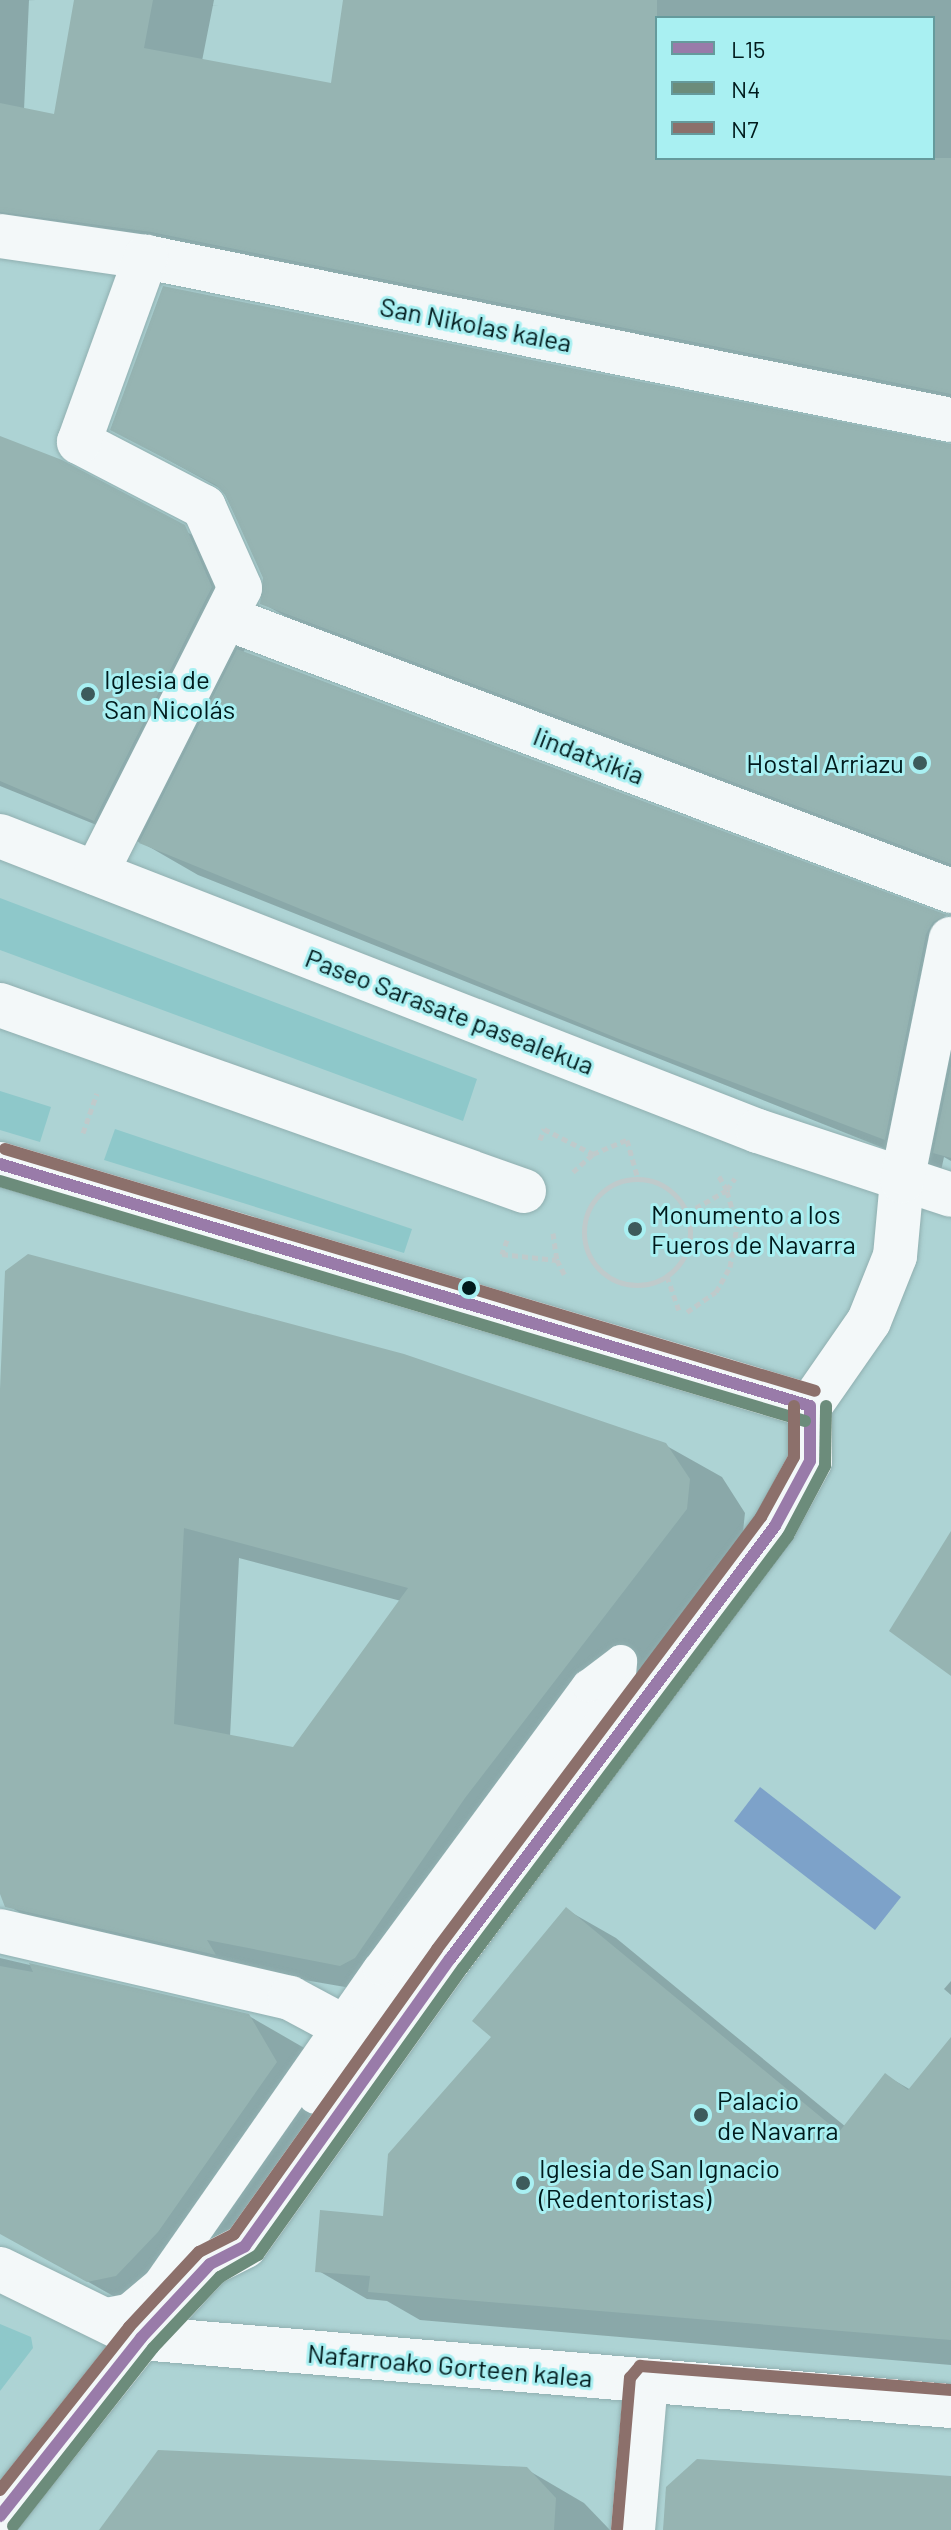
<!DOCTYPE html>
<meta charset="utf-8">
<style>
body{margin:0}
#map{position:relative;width:951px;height:2530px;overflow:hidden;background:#add3d4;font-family:Barlow,sans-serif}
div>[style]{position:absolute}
.green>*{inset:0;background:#8ec8ca}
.water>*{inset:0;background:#7da2c9}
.shadow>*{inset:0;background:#0003}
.building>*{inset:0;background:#96b4b2}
.path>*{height:5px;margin-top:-2.5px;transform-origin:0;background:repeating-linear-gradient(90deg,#bfcacb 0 6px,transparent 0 10px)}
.path>.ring{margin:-2.5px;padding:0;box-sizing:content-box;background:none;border:5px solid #bfcacb;border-radius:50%}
.roads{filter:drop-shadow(0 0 2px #90afb0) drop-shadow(0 0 2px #90afb0)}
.lane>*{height:32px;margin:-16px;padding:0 16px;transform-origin:16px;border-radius:16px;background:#f3f8f9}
.street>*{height:44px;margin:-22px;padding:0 22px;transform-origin:22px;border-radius:22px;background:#f3f8f9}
.secondary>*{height:44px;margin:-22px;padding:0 22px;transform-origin:22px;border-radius:22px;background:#f3f8f9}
.bus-1>*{height:12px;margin:-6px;padding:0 6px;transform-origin:6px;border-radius:6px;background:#997ba9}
.bus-2>*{height:12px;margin:-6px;padding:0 6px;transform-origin:6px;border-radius:6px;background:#6c8c7b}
.bus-3>*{height:12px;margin:-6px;padding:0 6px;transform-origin:6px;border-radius:6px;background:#8c706b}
.dots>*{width:22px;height:22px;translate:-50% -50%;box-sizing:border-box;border:4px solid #a9f0f2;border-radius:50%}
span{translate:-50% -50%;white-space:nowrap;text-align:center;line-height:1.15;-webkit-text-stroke:6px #a9f0f2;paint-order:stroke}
.street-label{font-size:26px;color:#001a1c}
.poi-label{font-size:26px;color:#001a1c}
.left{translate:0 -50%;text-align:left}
.right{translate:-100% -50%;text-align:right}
.legend{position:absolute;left:655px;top:16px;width:280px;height:144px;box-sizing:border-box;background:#a9f0f2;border:2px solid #659a9c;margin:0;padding:10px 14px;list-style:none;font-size:24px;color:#001a1c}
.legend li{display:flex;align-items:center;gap:16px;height:40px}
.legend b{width:40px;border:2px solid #659a9c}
</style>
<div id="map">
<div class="green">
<i style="clip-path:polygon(0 898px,477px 1079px,463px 1121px,0 950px)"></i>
<i style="clip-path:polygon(0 1091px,51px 1107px,40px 1142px,0 1130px)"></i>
<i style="clip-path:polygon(115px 1129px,412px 1229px,404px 1253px,104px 1160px)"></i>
<i style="clip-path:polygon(0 2324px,31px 2337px,33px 2348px,0 2391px)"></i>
</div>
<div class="water">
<i style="clip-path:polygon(760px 1787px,901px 1897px,875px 1930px,734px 1821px)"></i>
</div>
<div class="shadow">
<i style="clip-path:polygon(evenodd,0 0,29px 0,24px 110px,55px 117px,76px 0,214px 0,202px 61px,332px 85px,345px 0,951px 0,951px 417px,0 246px,0 0,657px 18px,933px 18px,933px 158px,657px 158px,657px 18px)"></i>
<i style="clip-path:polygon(112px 429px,951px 446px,951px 876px,318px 635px,262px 603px,265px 578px,223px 490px)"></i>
<i style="clip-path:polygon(0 438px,234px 556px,261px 617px,243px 653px,951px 920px,951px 1161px,944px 1157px,941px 1171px,198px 875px,146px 845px,0 786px)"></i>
<i style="clip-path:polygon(evenodd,0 1433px,665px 1445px,722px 1477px,745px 1513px,742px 1541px,397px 1996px,63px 1938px,7px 1905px,0 1889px,0 1433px,239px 1558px,401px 1601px,294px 1749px,230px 1737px,239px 1558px)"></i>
<i style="clip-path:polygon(567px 1910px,616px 1938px,846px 2127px,885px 2075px,911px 2090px,951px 2040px,951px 2365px,420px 2320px,387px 2301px,367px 2299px,317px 2270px,385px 2218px)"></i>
<i style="clip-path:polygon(0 1958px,249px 2016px,306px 2049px,333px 2096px,214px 2264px,145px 2314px,0 2232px)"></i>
<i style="clip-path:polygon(951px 1981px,951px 1995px,944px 1989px)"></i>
<i style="clip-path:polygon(526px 2469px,584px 2503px,610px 2530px,102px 2530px)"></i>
</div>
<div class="building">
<i style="clip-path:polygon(74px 0,153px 0,144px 48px,331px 83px,343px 0,657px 0,657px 158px,951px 158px,951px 394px,151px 232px,0 212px,0 103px,54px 114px)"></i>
<i style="clip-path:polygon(163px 286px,951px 444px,951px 864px,260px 604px,263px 578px,226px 496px,216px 485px,110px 430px)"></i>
<i style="clip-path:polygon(0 436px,62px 460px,185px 525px,212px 587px,94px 821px,0 781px)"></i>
<i style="clip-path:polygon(237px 649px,947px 915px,933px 922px,926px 934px,885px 1140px,619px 1039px,139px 843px)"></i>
<i style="clip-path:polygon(951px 1065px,951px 1158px,933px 1153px)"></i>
<i style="clip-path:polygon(evenodd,28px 1254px,404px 1354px,666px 1443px,690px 1479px,687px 1509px,465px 1798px,355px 1958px,340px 1966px,207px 1940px,216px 1955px,5px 1907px,0 1894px,0 1389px,5px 1271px,28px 1254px,184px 1528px,408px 1588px,293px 1747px,174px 1724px,184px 1528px)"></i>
<i style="clip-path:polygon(951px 1531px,951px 1676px,889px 1631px)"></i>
<i style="clip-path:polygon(566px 1907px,839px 2132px,885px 2073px,908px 2090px,951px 2037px,951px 2340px,368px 2292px,370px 2276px,315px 2272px,320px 2210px,383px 2216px,388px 2154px,491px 2037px,472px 2021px)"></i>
<i style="clip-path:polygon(29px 1963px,249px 2014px,277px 2062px,158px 2232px,116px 2276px,87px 2282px,0 2234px,0 1966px,33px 1972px)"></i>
<i style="clip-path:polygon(158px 2450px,527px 2467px,556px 2498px,554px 2530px,99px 2530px)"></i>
<i style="clip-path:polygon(697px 2459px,951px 2476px,951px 2530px,663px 2530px,666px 2487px)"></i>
</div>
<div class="path">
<i style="left:83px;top:1133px;width:42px;rotate:-70.7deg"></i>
<i style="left:540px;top:1140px;width:12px;rotate:-70deg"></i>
<i style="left:544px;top:1129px;width:55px;rotate:27deg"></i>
<i style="left:593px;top:1154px;width:39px;rotate:-23deg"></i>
<i style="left:627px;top:1140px;width:41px;rotate:74.2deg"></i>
<i style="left:573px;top:1172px;width:27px;rotate:-42deg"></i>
<i class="ring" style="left:584px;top:1179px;width:101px;height:101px"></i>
<i style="left:687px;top:1213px;width:46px;rotate:-29.9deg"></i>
<i style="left:727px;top:1190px;width:20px;rotate:-120deg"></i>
<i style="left:553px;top:1233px;width:27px;rotate:82deg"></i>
<i style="left:507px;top:1240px;width:15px;rotate:110deg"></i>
<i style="left:502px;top:1254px;width:55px;rotate:6.2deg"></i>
<i style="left:557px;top:1260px;width:20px;rotate:63deg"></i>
<i style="left:667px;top:1276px;width:36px;rotate:71deg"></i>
<i style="left:687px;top:1312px;width:35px;rotate:-35deg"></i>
<i style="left:716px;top:1292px;width:29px;rotate:-61deg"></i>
<i style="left:730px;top:1267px;width:42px;rotate:-80.3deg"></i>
<i style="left:737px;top:1226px;width:37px;rotate:-106deg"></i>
<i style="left:727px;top:1190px;width:14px;rotate:-56deg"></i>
</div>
<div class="roads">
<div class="lane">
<i style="left:315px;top:2098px;width:512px;rotate:-53.58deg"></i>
<i style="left:619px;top:1686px;width:25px;rotate:-85deg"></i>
<i style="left:96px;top:2316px;width:33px;rotate:-11deg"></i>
<i style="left:128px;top:2310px;width:40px;rotate:-40deg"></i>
<i style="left:159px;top:2284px;width:384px;rotate:-55.1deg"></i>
<i style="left:379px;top:1969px;width:352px;rotate:-53.6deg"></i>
<i style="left:588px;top:1686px;width:41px;rotate:-37.1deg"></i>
</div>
<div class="street">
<i style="left:0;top:236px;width:148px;rotate:8.2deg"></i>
<i style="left:146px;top:257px;width:821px;rotate:11.45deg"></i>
<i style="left:226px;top:618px;width:775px;rotate:20.63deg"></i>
<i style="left:0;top:836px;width:813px;rotate:21.27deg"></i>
<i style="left:758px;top:1131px;width:203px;rotate:18.3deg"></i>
<i style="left:96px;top:873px;width:319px;rotate:-63.2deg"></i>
<i style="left:240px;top:588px;width:89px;rotate:-114deg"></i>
<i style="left:204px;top:507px;width:141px;rotate:-152.5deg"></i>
<i style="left:79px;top:442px;width:197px;rotate:-70.1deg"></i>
<i style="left:0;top:1005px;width:556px;rotate:19.54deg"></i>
<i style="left:0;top:1164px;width:845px;rotate:16.63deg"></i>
<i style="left:810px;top:1406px;width:103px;rotate:-55.2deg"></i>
<i style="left:869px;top:1321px;width:70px;rotate:-68.2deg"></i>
<i style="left:895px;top:1256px;width:75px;rotate:-84.7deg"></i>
<i style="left:902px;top:1181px;width:247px;rotate:-78.6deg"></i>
<i style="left:0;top:1931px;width:298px;rotate:13deg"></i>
<i style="left:290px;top:1998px;width:81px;rotate:28.2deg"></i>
<i style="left:0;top:2269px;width:157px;rotate:26.1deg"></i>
<i style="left:141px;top:2338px;width:101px;rotate:-47deg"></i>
<i style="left:210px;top:2264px;width:39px;rotate:-27deg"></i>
<i style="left:245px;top:2246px;width:353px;rotate:-54.5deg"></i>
<i style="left:450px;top:1959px;width:541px;rotate:-53.11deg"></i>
<i style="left:775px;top:1526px;width:74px;rotate:-61.7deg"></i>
<i style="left:810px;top:1461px;width:55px;rotate:-90deg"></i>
<i style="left:633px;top:2530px;width:150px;rotate:-85deg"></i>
</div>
<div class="secondary">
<i style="left:0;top:2516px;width:227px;rotate:-51.6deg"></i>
<i style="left:141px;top:2338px;width:813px;rotate:4.8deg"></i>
</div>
</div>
<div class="bus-1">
<i style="left:0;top:1164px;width:845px;rotate:16.63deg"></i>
<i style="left:0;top:2516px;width:227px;rotate:-51.6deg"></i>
<i style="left:141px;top:2338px;width:101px;rotate:-47deg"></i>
<i style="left:210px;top:2264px;width:39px;rotate:-27deg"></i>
<i style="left:245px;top:2246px;width:353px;rotate:-54.5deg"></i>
<i style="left:450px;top:1959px;width:541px;rotate:-53.11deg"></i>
<i style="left:775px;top:1526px;width:74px;rotate:-61.7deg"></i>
<i style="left:810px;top:1461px;width:55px;rotate:-90deg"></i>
</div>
<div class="bus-2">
<i style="left:0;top:1181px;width:840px;rotate:16.6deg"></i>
<i style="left:13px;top:2526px;width:226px;rotate:-51.8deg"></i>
<i style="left:153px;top:2348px;width:98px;rotate:-46.7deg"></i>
<i style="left:220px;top:2277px;width:44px;rotate:-30.1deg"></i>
<i style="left:258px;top:2255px;width:353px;rotate:-54.5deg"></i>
<i style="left:463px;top:1968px;width:541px;rotate:-53.05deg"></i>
<i style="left:788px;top:1536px;width:79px;rotate:-62.1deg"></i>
<i style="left:825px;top:1466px;width:60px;rotate:-89deg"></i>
</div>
<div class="bus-3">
<i style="left:5px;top:1149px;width:845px;rotate:16.63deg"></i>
<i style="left:0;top:2490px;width:208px;rotate:-51.6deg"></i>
<i style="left:129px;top:2327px;width:103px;rotate:-47deg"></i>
<i style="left:199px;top:2252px;width:39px;rotate:-27deg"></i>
<i style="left:234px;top:2234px;width:350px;rotate:-54.5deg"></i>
<i style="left:437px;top:1949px;width:540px;rotate:-53.13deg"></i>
<i style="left:761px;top:1517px;width:68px;rotate:-61.2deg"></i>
<i style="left:794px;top:1457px;width:51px;rotate:-90deg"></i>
<i style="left:617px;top:2529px;width:152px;rotate:-85.1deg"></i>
<i style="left:630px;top:2378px;width:16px;rotate:-50deg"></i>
<i style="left:640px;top:2366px;width:312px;rotate:4.4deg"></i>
</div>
<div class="dots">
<i style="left:88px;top:694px;background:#3d5b5c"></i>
<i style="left:920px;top:763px;background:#3d5b5c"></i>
<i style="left:635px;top:1229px;background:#3d5b5c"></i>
<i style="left:469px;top:1288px;background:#001a1c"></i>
<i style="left:701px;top:2115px;background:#3d5b5c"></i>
<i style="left:523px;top:2183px;background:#3d5b5c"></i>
</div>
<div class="street-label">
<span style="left:476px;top:324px;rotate:11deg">San Nikolas kalea</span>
<span style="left:589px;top:755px;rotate:21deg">Iindatxikia</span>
<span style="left:450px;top:1011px;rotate:21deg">Paseo Sarasate pasealekua</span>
<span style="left:450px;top:2365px;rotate:5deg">Nafarroako Gorteen kalea</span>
</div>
<div class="poi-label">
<span class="left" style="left:104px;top:694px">Iglesia de<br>San Nicolás</span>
<span class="right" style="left:904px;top:763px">Hostal Arriazu</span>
<span class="left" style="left:651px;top:1229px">Monumento a los<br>Fueros de Navarra</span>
<span class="left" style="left:717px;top:2115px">Palacio<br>de Navarra</span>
<span class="left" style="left:539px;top:2183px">Iglesia de San Ignacio<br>(Redentoristas)</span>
</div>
<ul class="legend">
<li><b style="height:10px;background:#997ba9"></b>L15</li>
<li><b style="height:10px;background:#6c8c7b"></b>N4</li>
<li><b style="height:10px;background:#8c706b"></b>N7</li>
</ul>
</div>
